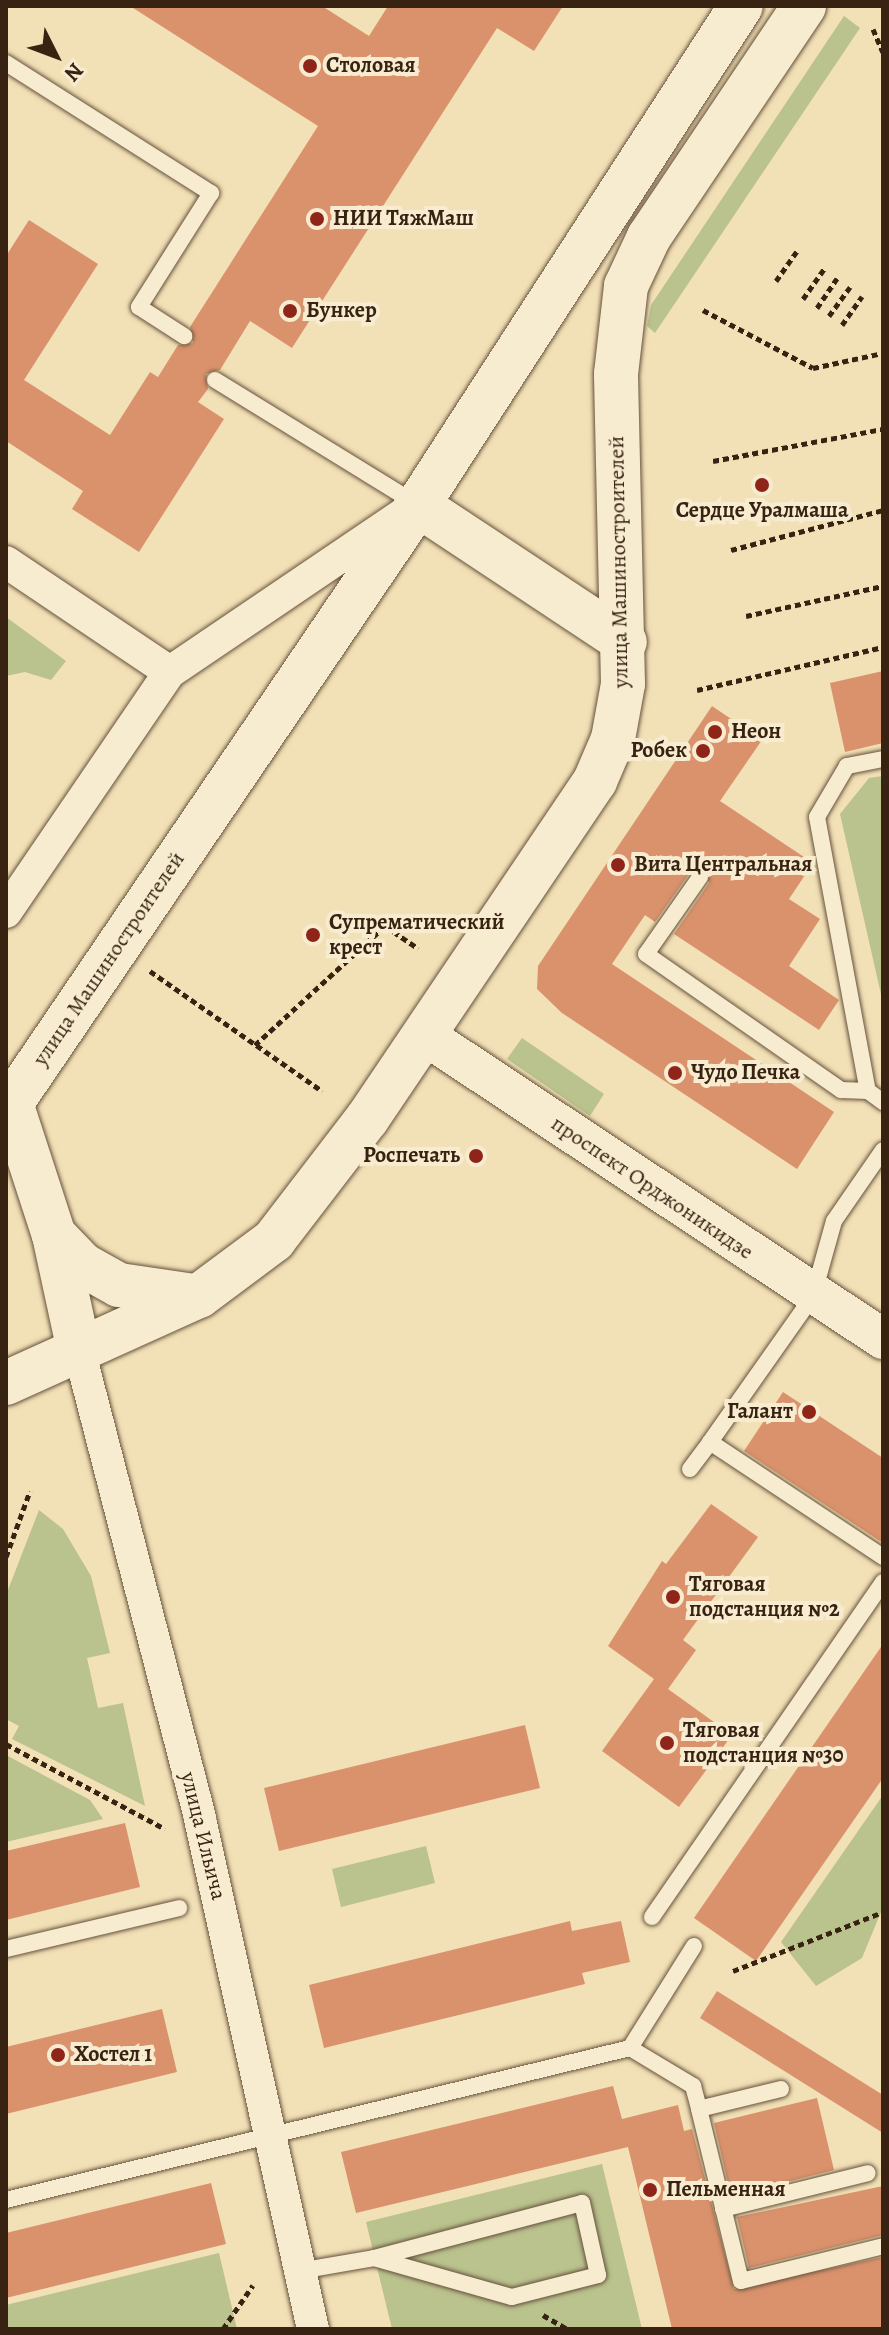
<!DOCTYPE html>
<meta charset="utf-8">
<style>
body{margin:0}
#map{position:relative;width:889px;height:2335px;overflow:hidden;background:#f2e0b6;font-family:Alegreya,serif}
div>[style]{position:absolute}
.green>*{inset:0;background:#bac28e}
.building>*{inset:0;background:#da926d}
.path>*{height:5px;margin-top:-2.5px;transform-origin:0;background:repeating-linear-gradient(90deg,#382313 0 6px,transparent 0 10px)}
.roads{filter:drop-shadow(0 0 2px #66523c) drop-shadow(0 0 2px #66523c)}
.service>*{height:16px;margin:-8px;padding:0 8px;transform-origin:8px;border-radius:8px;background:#f7ebd0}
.minor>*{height:32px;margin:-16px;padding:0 16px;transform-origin:16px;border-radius:16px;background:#f7ebd0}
.tertiary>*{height:40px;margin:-20px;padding:0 20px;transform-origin:20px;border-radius:20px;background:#f7ebd0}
.secondary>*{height:44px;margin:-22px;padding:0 22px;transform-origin:22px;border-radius:22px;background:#f7ebd0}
.dots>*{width:22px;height:22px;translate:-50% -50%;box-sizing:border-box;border:4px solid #f7ebd0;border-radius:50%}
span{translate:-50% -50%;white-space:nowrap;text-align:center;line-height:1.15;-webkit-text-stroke:8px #f7ebd0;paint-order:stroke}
.poi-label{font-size:22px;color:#382313;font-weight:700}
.left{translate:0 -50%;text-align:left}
.right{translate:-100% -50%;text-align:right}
.street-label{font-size:22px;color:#382313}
.frame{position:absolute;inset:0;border:8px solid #382313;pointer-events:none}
.north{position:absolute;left:16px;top:16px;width:80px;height:80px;-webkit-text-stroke:6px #f7ebd0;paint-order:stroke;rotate:132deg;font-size:22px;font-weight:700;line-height:32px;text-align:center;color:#382313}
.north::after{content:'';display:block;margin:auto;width:28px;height:36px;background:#382313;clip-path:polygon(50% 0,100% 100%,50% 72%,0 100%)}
</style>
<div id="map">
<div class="green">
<i style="clip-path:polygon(844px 16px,860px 28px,655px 333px,647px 326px,651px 305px)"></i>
<i style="clip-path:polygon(6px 617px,66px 661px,51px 680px,25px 672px,6px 676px)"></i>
<i style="clip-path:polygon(883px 776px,883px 1003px,840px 814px,869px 778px)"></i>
<i style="clip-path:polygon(522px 1038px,604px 1094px,590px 1116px,507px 1059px)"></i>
<i style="clip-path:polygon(39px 1510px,63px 1529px,91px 1576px,110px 1653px,87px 1658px,98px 1708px,123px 1703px,145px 1806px,12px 1739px,19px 1726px,6px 1719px,6px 1595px)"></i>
<i style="clip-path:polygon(6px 1755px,90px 1800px,103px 1819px,6px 1842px)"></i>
<i style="clip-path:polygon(883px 1795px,883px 1907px,862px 1958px,816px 1986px,781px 1942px)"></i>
<i style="clip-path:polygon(426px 1846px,435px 1883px,341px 1907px,332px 1869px)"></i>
<i style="clip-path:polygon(602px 2164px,642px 2329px,392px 2329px,366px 2222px)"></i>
<i style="clip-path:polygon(219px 2253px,237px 2329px,6px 2329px,6px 2305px)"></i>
</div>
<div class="building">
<i style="clip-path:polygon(130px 6px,322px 6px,369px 36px,388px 6px,563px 6px,534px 51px,497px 28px,292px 348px,250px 321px,220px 370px,206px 374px,208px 389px,198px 402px,224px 419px,139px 552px,72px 509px,83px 491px,6px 441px,6px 256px,29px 220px,98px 264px,24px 380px,110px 435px,150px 372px,158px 377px,178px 345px,193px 343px,190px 327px,318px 126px)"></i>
<i style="clip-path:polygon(883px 671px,883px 743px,845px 752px,830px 683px)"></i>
<i style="clip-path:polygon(712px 706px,762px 740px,720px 801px,813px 863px,789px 899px,820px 919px,789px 966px,839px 1000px,819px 1030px,674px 934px,709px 883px,702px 866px,691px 871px,655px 922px,645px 915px,612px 964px,834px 1112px,797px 1169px,562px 1013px,537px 989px,538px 966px)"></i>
<i style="clip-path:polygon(783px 1392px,883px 1458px,883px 1543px,744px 1451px)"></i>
<i style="clip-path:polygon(711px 1504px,758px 1537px,683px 1640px,696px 1650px,668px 1689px,732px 1735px,679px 1807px,602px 1751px,654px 1679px,608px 1646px,662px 1561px,666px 1564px)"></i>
<i style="clip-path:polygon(883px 1644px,883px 1778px,756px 1961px,694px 1918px)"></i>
<i style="clip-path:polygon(525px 1725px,540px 1788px,279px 1851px,264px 1788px)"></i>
<i style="clip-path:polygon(125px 1823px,140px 1887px,6px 1920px,6px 1851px)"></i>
<i style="clip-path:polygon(570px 1921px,572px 1931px,621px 1921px,630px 1962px,582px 1973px,585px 1984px,324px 2048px,309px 1985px)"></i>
<i style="clip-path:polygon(717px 1991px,883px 2095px,883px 2133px,700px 2018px)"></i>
<i style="clip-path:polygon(162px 2009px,177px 2072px,6px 2114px,6px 2047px)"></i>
<i style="clip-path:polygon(613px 2086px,622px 2119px,678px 2105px,684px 2131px,692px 2129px,734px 2289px,883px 2257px,883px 2329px,672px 2329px,628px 2147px,356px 2213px,341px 2152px)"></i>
<i style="clip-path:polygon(817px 2098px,834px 2170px,731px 2196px,714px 2123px)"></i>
<i style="clip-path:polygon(211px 2183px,226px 2244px,6px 2298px,6px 2233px)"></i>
<i style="clip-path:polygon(883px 2186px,883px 2235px,749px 2268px,737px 2217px)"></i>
</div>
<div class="path">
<i style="left:873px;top:29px;width:25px;rotate:67deg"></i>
<i style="left:776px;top:281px;width:38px;rotate:-55deg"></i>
<i style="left:803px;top:299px;width:37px;rotate:-55deg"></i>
<i style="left:817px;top:308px;width:36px;rotate:-56deg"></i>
<i style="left:703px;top:310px;width:124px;rotate:27.8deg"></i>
<i style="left:813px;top:368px;width:72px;rotate:-12.1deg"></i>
<i style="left:829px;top:316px;width:36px;rotate:-54deg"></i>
<i style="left:842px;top:325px;width:35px;rotate:-55deg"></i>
<i style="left:713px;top:461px;width:173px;rotate:-10.7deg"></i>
<i style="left:731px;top:550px;width:157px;rotate:-14.7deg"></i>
<i style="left:746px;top:616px;width:140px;rotate:-12.4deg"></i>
<i style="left:697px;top:690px;width:191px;rotate:-13deg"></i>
<i style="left:150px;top:971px;width:210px;rotate:34.9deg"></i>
<i style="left:255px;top:1045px;width:176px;rotate:-42.5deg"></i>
<i style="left:385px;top:926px;width:40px;rotate:34deg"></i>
<i style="left:6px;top:1557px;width:70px;rotate:-70deg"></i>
<i style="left:6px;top:1744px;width:180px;rotate:28.1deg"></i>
<i style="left:733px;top:1971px;width:161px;rotate:-21.5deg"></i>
<i style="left:543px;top:2315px;width:28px;rotate:30deg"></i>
<i style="left:223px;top:2329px;width:53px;rotate:-55.7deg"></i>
</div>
<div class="roads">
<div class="service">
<i style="left:6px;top:63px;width:243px;rotate:32.4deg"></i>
<i style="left:211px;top:193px;width:135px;rotate:122.3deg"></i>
<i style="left:139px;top:307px;width:54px;rotate:32.8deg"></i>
<i style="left:215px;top:380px;width:238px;rotate:31.6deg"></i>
<i style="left:883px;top:759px;width:37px;rotate:169deg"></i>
<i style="left:847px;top:766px;width:59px;rotate:120.5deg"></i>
<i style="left:817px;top:817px;width:279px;rotate:79.5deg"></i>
<i style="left:868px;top:1091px;width:19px;rotate:36deg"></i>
<i style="left:700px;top:877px;width:94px;rotate:125deg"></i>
<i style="left:646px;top:954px;width:238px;rotate:34.9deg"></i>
<i style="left:841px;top:1090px;width:27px;rotate:2deg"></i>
<i style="left:883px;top:1150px;width:86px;rotate:124.6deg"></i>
<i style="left:834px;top:1221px;width:78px;rotate:105.6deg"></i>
<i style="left:813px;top:1296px;width:179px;rotate:125.2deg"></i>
<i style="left:710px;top:1442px;width:208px;rotate:33.6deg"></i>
<i style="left:690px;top:1469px;width:34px;rotate:-53deg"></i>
<i style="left:652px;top:1917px;width:407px;rotate:-55.4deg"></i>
<i style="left:694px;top:1946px;width:120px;rotate:122.1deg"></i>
<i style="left:630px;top:2048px;width:74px;rotate:31.1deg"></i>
<i style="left:693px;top:2086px;width:24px;rotate:75deg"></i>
<i style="left:6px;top:1949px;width:178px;rotate:-13.3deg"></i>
<i style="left:781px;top:2089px;width:84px;rotate:166.3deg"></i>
<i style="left:699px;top:2109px;width:177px;rotate:76.3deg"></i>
<i style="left:741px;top:2281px;width:146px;rotate:-13.8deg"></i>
<i style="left:6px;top:2200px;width:642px;rotate:-13.69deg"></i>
<i style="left:723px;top:2209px;width:149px;rotate:-13.9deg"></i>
<i style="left:299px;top:2271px;width:76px;rotate:-9.8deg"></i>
<i style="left:374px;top:2258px;width:143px;rotate:15.8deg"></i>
<i style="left:512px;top:2297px;width:89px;rotate:-14.3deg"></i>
<i style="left:598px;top:2275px;width:74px;rotate:-102.5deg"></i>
<i style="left:582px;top:2203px;width:215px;rotate:165.2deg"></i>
</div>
<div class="minor">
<i style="left:6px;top:562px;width:197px;rotate:33.9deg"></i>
<i style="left:6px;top:912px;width:291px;rotate:-55.7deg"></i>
<i style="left:170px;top:672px;width:284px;rotate:-34.1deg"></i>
<i style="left:78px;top:1346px;width:488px;rotate:75.5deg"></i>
<i style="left:200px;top:1819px;width:522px;rotate:77.51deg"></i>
</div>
<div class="tertiary">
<i style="left:423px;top:1034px;width:552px;rotate:33.55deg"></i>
</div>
<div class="secondary">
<i style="left:418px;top:505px;width:248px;rotate:33.5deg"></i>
<i style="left:11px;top:1103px;width:139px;rotate:72deg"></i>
<i style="left:54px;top:1235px;width:42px;rotate:46deg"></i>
<i style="left:83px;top:1265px;width:41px;rotate:29.1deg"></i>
<i style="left:119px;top:1285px;width:76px;rotate:8.3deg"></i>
<i style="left:6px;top:1111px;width:733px;rotate:-55.79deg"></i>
<i style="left:418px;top:505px;width:594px;rotate:-57.09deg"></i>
<i style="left:54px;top:1235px;width:114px;rotate:77.8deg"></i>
<i style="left:6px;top:1383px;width:212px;rotate:-24.3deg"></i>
<i style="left:199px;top:1296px;width:94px;rotate:-36.7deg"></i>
<i style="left:274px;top:1240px;width:153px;rotate:-52.5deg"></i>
<i style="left:367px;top:1119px;width:408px;rotate:-56deg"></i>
<i style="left:595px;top:781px;width:46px;rotate:-66.8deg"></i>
<i style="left:613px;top:739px;width:56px;rotate:-79.7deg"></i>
<i style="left:623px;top:684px;width:310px;rotate:-91.3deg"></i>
<i style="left:616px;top:374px;width:89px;rotate:-83.5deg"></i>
<i style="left:626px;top:286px;width:54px;rotate:-64.9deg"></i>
<i style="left:649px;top:237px;width:278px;rotate:-56.1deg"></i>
</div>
</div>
<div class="dots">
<i style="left:310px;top:66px;background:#8f2418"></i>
<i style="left:317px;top:219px;background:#8f2418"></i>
<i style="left:290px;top:311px;background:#8f2418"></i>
<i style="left:762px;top:485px;background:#8f2418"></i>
<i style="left:715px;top:732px;background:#8f2418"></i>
<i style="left:703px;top:751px;background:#8f2418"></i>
<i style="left:618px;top:865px;background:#8f2418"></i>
<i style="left:313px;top:935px;background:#8f2418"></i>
<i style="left:675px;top:1073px;background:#8f2418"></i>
<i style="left:476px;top:1156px;background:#8f2418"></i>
<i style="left:809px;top:1412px;background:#8f2418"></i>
<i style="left:673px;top:1597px;background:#8f2418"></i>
<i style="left:667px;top:1743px;background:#8f2418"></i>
<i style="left:58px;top:2055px;background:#8f2418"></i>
<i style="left:650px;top:2190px;background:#8f2418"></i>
</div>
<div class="poi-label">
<span class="left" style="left:326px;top:66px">Столовая</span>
<span class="left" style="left:333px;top:219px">НИИ ТяжМаш</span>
<span class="left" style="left:306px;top:311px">Бункер</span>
<span style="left:762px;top:511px">Сердце Уралмаша</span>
<span class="left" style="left:731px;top:732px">Неон</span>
<span class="right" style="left:687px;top:751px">Робек</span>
<span class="left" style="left:634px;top:865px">Вита Центральная</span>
<span class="left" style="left:329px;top:935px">Супрематический<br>крест</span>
<span class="left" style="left:691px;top:1073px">Чудо Печка</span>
<span class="right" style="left:460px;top:1156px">Роспечать</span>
<span class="right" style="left:793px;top:1412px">Галант</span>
<span class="left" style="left:689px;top:1597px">Тяговая<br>подстанция №2</span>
<span class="left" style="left:683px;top:1743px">Тяговая<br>подстанция №30</span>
<span class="left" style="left:74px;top:2055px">Хостел 1</span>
<span class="left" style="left:666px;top:2190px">Пельменная</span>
</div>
<div class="street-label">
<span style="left:619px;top:562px;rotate:-91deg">улица Машиностроителей</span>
<span style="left:109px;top:959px;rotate:-56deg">улица Машиностроителей</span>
<span style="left:652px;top:1188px;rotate:34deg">проспект Орджоникидзе</span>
<span style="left:203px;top:1836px;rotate:76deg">улица Ильича</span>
</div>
<div class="frame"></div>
<div class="north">N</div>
</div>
